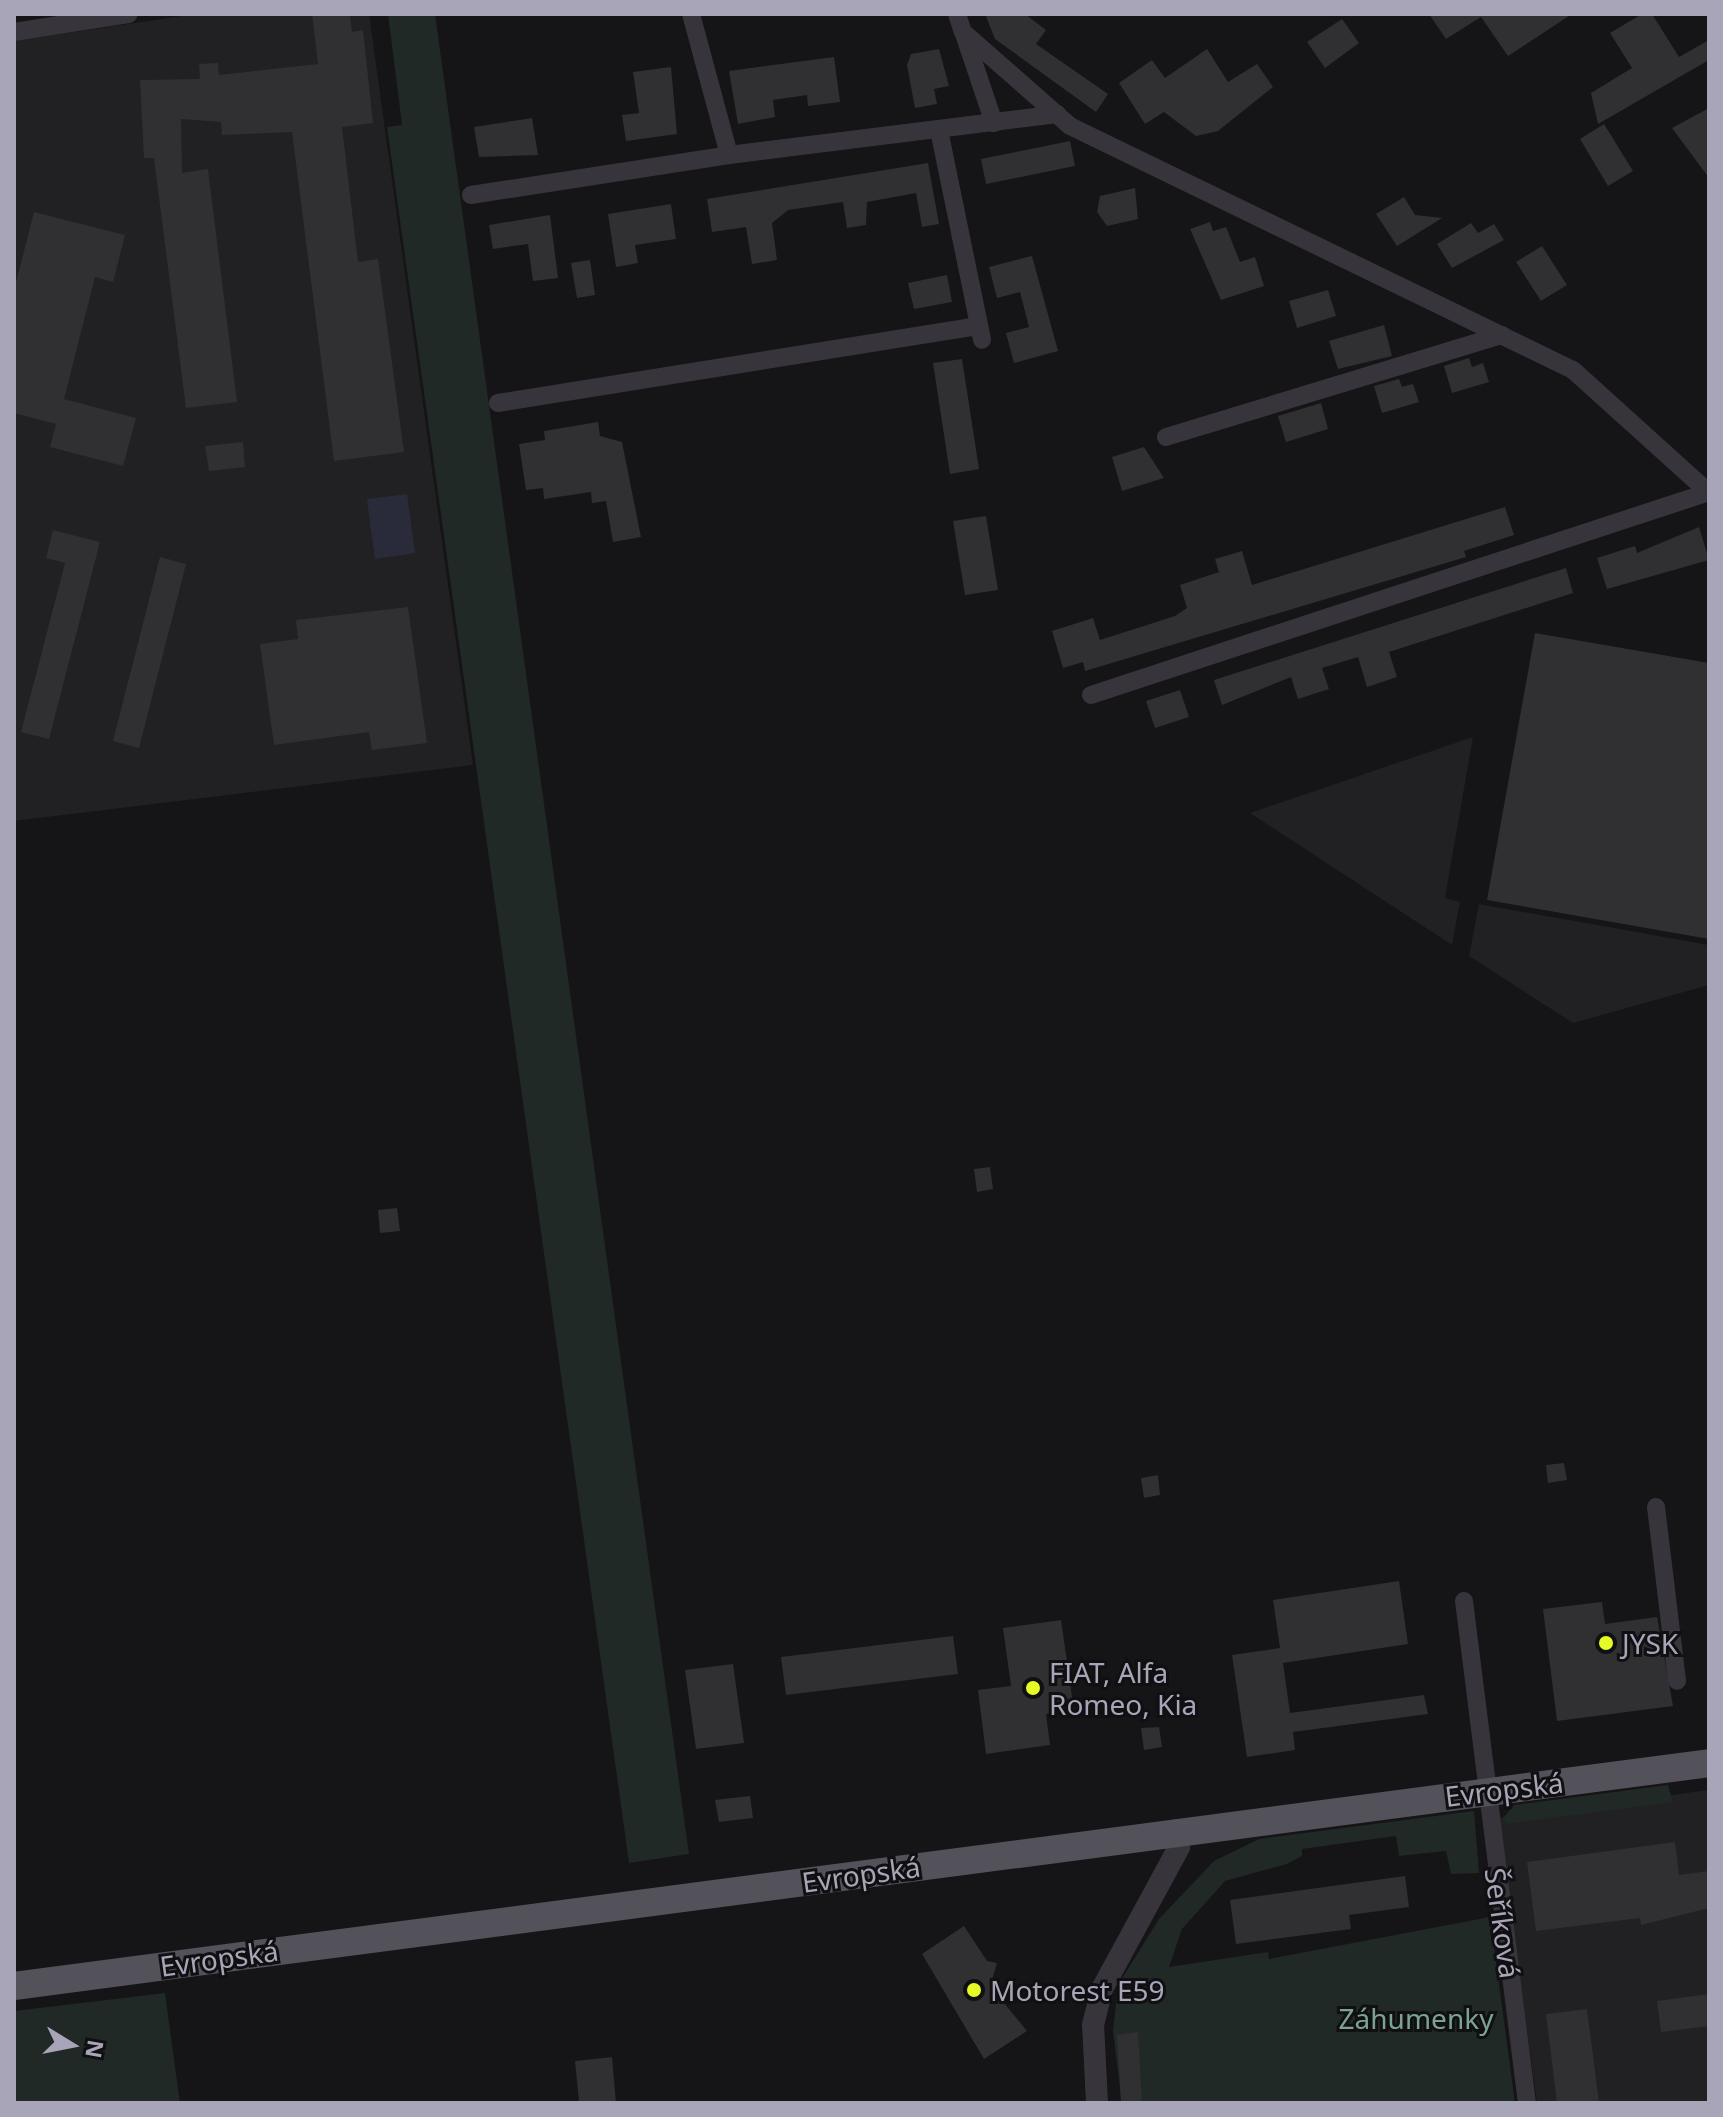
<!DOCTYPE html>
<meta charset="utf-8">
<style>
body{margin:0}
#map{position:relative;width:1723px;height:2117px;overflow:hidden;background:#151416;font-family:"Noto Sans",sans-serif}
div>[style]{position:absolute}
.built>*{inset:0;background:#212023}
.green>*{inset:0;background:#202925}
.water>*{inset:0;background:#2a2b3a}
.building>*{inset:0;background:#302f32}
.minor>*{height:18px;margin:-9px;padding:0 9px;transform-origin:9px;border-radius:9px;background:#37353b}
.tertiary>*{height:22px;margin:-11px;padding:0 11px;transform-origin:11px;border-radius:11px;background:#37353b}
.primary>*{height:28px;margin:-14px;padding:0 14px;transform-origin:14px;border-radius:14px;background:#53515a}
.dots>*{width:22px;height:22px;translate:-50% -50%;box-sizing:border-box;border:4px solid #100f11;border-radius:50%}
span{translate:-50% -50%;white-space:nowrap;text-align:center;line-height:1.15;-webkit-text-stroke:6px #100f11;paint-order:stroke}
.poi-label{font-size:28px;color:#a7a5b7}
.left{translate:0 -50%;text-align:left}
.street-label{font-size:28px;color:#a7a5b7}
.park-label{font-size:28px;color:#7ba38f}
.frame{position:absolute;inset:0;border:16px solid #a7a5b7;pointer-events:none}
.north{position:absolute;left:32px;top:2005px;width:80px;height:80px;-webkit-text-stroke:6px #100f11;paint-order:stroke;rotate:100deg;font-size:22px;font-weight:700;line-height:32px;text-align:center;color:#a7a5b7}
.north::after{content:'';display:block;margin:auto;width:28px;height:36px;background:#a7a5b7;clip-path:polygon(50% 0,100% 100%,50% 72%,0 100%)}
</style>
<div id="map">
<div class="built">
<i style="clip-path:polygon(195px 14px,369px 14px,473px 765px,14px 821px,14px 41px)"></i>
<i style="clip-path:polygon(1473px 737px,1445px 898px,1460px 902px,1452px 945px,1250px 813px)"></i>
<i style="clip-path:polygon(1479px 904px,1709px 945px,1709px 985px,1573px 1023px,1469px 956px)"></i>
<i style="clip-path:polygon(1709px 1790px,1709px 2103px,1537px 2103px,1498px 1818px)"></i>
</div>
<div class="green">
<i style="clip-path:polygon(388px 14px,435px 14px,689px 1854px,629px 1863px,387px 127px,402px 125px)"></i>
<i style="clip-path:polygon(1668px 1785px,1673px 1802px,1506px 1824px,1503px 1818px,1514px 1805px)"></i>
<i style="clip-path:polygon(1474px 1811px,1479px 1873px,1451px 1874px,1446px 1851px,1399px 1856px,1396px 1836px,1302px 1849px,1302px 1856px,1287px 1864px,1225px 1881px,1182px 1929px,1169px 1967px,1268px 1952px,1269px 1959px,1490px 1917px,1515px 2103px,1122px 2103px,1113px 2031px,1118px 1985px,1159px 1919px,1214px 1861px,1259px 1839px)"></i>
<i style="clip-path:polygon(165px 1993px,180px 2103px,14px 2103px,14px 2011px)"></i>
</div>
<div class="water">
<i style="clip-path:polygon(407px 494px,415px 553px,375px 559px,367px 499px)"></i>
</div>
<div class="building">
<i style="clip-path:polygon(312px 14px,350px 14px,352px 32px,363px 30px,373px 123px,342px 127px,358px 262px,378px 259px,404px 452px,334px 461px,292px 132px,222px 135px,221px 122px,181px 119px,182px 173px,208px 169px,237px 402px,186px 408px,154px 158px,144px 158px,140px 80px,200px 79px,199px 64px,218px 63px,219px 75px,318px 64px)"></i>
<i style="clip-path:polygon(985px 14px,1025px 14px,1046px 30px,1036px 44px,1108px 94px,1096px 112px,995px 39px)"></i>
<i style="clip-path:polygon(1429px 14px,1572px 14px,1508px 56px,1481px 17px,1446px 39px)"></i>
<i style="clip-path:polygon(1642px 14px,1652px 14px,1679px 57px,1709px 40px,1709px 60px,1598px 124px,1591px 93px,1632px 68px,1610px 33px)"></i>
<i style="clip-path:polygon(1342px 19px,1359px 43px,1325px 68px,1307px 42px)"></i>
<i style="clip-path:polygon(939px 49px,949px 86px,934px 89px,937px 104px,915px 108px,907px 65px,911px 54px)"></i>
<i style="clip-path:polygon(1207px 49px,1228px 82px,1257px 64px,1273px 87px,1218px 131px,1196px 136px,1164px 112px,1145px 124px,1119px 83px,1152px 60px,1165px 78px)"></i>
<i style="clip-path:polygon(834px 57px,840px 102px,808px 106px,807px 95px,773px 100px,775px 117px,738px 124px,729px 71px)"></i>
<i style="clip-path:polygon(671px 67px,677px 134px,626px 141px,622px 115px,639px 113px,633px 72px)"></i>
<i style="clip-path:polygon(1709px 108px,1709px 178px,1672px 128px)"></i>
<i style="clip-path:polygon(532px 118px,538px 155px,479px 157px,474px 127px)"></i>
<i style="clip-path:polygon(1604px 124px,1633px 171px,1608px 186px,1580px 139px)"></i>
<i style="clip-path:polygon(1070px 141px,1075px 166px,986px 184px,981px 159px)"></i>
<i style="clip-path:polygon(928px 163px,939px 224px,922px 227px,916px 193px,867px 202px,866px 225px,847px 228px,843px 202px,788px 210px,772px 223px,777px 260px,752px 264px,746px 227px,712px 232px,707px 199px)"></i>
<i style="clip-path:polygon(1135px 188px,1138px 219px,1107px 226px,1097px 212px,1100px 196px)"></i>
<i style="clip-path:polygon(1404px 197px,1415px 215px,1442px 218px,1397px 246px,1376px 214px)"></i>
<i style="clip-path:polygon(671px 204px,676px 239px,635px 245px,638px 263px,616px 267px,608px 214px)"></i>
<i style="clip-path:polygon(34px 212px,125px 235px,113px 282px,95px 277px,64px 399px,136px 418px,123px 466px,50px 447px,56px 424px,14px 413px,14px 290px)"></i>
<i style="clip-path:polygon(550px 215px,558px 278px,533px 281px,528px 244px,493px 249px,489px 225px)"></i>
<i style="clip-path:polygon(1210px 222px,1213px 231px,1226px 227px,1240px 262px,1255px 257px,1264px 286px,1221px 300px,1190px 229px)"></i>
<i style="clip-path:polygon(1471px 223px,1478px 233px,1494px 224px,1504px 240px,1452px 268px,1437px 244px)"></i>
<i style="clip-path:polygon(1542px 246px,1567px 285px,1541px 301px,1516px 262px)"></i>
<i style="clip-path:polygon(1032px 256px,1058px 351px,1014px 363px,1006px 333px,1029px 327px,1020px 292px,997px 298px,989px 267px)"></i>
<i style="clip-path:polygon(590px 260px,595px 295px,577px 298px,571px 263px)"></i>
<i style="clip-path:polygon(947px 275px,952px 302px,914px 309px,908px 283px)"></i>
<i style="clip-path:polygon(1328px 290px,1336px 316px,1297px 328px,1289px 301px)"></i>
<i style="clip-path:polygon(1384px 325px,1392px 356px,1338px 369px,1329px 341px)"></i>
<i style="clip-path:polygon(1469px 358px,1472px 367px,1483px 363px,1489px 382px,1452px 393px,1444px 366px)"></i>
<i style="clip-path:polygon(962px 359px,979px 469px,950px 474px,933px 363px)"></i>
<i style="clip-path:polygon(1399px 379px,1402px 387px,1413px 384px,1419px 402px,1382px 413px,1374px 386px)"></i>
<i style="clip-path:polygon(1321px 403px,1328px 429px,1286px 442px,1278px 416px)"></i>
<i style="clip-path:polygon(598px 422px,600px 436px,622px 442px,641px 537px,613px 542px,606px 501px,592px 503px,591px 492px,544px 499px,543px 488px,526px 490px,519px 444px,545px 440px,544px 431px)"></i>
<i style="clip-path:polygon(243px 442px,245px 467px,209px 471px,205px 446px)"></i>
<i style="clip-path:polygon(1144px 447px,1164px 478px,1122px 491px,1112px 457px)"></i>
<i style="clip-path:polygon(1505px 507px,1514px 535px,1464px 551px,1466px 557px,1085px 671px,1083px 662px,1063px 668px,1052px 631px,1093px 618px,1100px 640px,1175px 616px,1187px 608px,1180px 585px,1219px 572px,1215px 559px,1242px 551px,1252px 585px)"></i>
<i style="clip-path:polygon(986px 516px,998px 590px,965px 595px,953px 521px)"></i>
<i style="clip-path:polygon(1699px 527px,1709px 560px,1607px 589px,1597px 558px,1635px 546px,1637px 553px)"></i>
<i style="clip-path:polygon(53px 530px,100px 542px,49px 739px,21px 732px,65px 563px,46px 558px)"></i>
<i style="clip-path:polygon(160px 557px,186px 564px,139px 748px,113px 741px)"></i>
<i style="clip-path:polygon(1566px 568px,1573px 593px,1389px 652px,1397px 677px,1367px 687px,1358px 657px,1322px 668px,1329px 689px,1298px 699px,1291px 677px,1222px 705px,1214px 680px)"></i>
<i style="clip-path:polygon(408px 607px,427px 743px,372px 750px,369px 732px,274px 745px,260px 644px,298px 639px,296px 620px)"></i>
<i style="clip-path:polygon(1535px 633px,1709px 663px,1709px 939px,1487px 900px)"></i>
<i style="clip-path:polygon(1180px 690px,1189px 717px,1155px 728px,1146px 701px)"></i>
<i style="clip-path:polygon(990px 1167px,993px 1189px,977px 1192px,974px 1169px)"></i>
<i style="clip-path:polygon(397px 1208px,400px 1231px,380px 1233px,378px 1210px)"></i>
<i style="clip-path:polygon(1564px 1463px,1567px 1480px,1548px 1483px,1546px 1465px)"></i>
<i style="clip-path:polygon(1158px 1475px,1160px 1495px,1144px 1498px,1141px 1478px)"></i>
<i style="clip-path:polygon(1399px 1581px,1408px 1644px,1283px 1663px,1290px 1713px,1424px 1695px,1428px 1714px,1293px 1732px,1295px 1750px,1247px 1757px,1232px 1655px,1280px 1648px,1273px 1600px)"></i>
<i style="clip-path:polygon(1602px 1602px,1605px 1624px,1657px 1617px,1673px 1706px,1557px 1721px,1543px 1609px)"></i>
<i style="clip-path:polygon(1061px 1620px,1074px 1710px,1046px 1714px,1050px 1745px,986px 1754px,978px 1690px,1011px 1686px,1003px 1628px)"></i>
<i style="clip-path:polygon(953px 1636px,958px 1674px,786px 1695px,781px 1657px)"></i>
<i style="clip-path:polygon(733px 1664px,744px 1743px,696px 1749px,685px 1670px)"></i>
<i style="clip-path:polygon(1159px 1727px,1162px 1747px,1144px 1750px,1141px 1728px)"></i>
<i style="clip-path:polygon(750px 1796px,753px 1818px,719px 1822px,715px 1800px)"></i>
<i style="clip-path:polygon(1675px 1842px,1679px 1875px,1709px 1871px,1709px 1908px,1641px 1925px,1640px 1918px,1536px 1931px,1527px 1862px)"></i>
<i style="clip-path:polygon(1405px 1876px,1409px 1907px,1349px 1915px,1351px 1929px,1236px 1944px,1230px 1900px)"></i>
<i style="clip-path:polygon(964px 1926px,987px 1961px,997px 1963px,990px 1986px,1027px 2031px,984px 2059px,922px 1954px)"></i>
<i style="clip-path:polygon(1709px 1994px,1709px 2026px,1661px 2032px,1657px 2001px)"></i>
<i style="clip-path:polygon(1587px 2009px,1599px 2103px,1557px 2103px,1546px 2014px)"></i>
<i style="clip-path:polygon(1138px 2032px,1142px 2103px,1121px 2103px,1117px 2035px)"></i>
<i style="clip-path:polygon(612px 2057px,616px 2103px,579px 2101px,575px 2061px)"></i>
</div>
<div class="minor">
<i style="left:691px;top:14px;width:146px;rotate:74.9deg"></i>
<i style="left:729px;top:155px;width:331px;rotate:-7.1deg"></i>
<i style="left:957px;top:14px;width:19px;rotate:72deg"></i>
<i style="left:963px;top:32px;width:142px;rotate:41.3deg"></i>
<i style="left:1070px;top:126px;width:559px;rotate:25.88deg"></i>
<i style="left:1573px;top:370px;width:183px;rotate:42.1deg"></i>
<i style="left:14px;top:32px;width:116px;rotate:-8.9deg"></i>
<i style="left:964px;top:34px;width:94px;rotate:71.4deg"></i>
<i style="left:939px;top:130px;width:214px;rotate:78.4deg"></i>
<i style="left:471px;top:195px;width:261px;rotate:-8.8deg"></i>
<i style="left:498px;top:403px;width:487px;rotate:-9.1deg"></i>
<i style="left:1166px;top:437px;width:351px;rotate:-16.9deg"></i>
<i style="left:1091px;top:695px;width:650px;rotate:-18.18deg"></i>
<i style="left:1656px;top:1507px;width:175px;rotate:83.1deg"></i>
<i style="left:1464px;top:1601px;width:506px;rotate:82.85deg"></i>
</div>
<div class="tertiary">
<i style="left:1097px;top:2103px;width:78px;rotate:-92.9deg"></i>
<i style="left:1093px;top:2025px;width:37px;rotate:-76deg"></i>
<i style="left:1102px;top:1989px;width:162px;rotate:-61.5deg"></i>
<i style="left:1179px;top:1847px;width:17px;rotate:-100deg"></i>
</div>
<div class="primary">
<i style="left:14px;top:1986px;width:1710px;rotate:-7.49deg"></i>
</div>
<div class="dots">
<i style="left:1606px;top:1643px;background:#e5fb27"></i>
<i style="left:1033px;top:1688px;background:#e5fb27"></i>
<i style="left:974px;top:1990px;background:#e5fb27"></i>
</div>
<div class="poi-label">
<span class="left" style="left:1622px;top:1643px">JYSK</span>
<span class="left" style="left:1049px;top:1688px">FIAT, Alfa<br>Romeo, Kia</span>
<span class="left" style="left:990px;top:1990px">Motorest E59</span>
</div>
<div class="street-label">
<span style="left:1504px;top:1789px;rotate:-7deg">Evropská</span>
<span style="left:861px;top:1874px;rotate:-8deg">Evropská</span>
<span style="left:1503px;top:1923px;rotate:82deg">Šeříková</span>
<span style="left:219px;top:1958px;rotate:-8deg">Evropská</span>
</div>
<div class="park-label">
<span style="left:1416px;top:2018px">Záhumenky</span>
</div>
<div class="frame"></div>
<div class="north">N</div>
</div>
